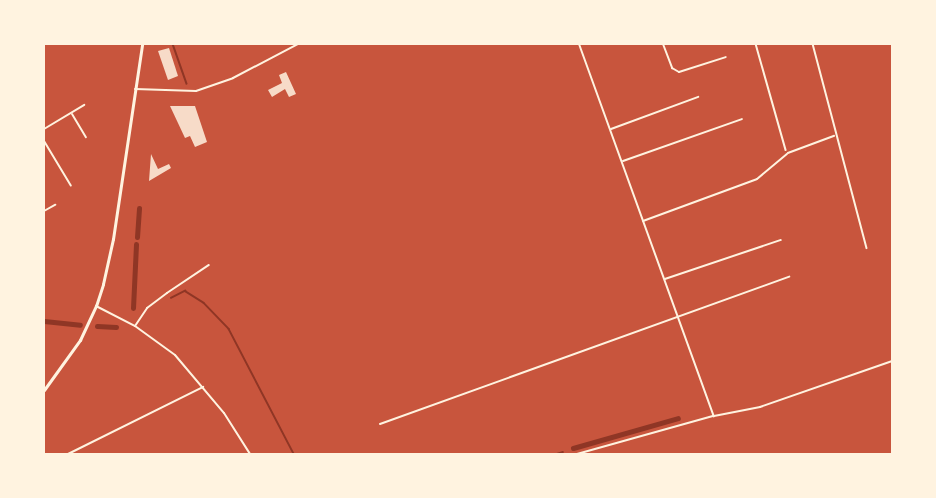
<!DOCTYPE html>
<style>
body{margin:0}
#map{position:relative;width:936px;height:498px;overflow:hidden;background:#c8553d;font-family:"Space Grotesk",sans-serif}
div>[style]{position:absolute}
.stream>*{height:1.5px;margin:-0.75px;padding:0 0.75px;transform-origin:0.75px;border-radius:0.75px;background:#8f3625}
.canal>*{height:5px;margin:-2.5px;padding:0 2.5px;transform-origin:2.5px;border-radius:2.5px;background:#8f3625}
.building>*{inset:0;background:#f7dbc8}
.path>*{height:1.5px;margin:-0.75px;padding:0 0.75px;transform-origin:0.75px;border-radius:0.75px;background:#fff3e0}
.service>*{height:1.5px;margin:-0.75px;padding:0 0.75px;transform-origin:0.75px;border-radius:0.75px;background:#fff3e0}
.minor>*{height:2px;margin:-1px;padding:0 1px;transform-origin:1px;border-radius:1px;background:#fff3e0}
.secondary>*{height:3px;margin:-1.5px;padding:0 1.5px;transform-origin:1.5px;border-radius:1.5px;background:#fff3e0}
span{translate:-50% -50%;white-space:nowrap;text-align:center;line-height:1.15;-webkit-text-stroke:6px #fff3e0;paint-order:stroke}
.frame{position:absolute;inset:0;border:45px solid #fff3e0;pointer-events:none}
</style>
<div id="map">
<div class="stream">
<i style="left:173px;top:44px;width:42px;rotate:70.7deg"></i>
<i style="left:171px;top:298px;width:16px;rotate:-27deg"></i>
<i style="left:185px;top:291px;width:22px;rotate:32deg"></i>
<i style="left:204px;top:303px;width:36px;rotate:46deg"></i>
<i style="left:229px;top:329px;width:141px;rotate:62.5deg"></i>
<i style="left:557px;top:454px;width:6px;rotate:-18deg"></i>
</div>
<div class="canal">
<i style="left:137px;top:237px;width:29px;rotate:-86deg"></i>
<i style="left:133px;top:308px;width:64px;rotate:-87.3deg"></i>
<i style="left:44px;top:321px;width:36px;rotate:6deg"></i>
<i style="left:97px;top:326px;width:19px;rotate:3deg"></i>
<i style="left:573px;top:448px;width:109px;rotate:-15.9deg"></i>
</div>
<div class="building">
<i style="clip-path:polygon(169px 48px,178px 76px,168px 80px,158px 51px)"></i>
<i style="clip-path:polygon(286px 72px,296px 94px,289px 97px,285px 89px,272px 97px,268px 90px,282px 83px,279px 75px)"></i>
<i style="clip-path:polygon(170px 106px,195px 106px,207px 142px,195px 147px,190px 136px,185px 138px)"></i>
<i style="clip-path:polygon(151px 154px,158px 169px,169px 164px,171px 168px,149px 181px)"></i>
</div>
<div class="path">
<i style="left:756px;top:44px;width:110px;rotate:74.2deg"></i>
</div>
<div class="service">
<i style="left:813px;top:44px;width:211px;rotate:75.2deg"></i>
<i style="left:788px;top:153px;width:49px;rotate:-20.3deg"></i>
<i style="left:665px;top:279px;width:122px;rotate:-18.6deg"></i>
<i style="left:167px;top:293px;width:50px;rotate:-33.7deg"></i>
</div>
<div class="minor">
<i style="left:579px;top:44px;width:396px;rotate:70.1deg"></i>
<i style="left:714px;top:416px;width:47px;rotate:-11.1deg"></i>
<i style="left:760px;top:407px;width:140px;rotate:-19.2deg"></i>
<i style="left:663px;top:44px;width:26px;rotate:69deg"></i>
<i style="left:672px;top:68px;width:8px;rotate:30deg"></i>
<i style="left:679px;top:72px;width:49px;rotate:-17.7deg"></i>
<i style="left:135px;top:89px;width:61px;rotate:1.9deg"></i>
<i style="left:196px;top:91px;width:39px;rotate:-19deg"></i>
<i style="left:233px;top:78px;width:73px;rotate:-27.6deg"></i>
<i style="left:72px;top:114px;width:27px;rotate:59deg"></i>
<i style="left:44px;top:129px;width:47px;rotate:-31deg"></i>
<i style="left:611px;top:129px;width:93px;rotate:-20.2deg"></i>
<i style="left:44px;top:141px;width:52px;rotate:59deg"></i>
<i style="left:623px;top:161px;width:126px;rotate:-19.4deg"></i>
<i style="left:44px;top:211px;width:13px;rotate:-29deg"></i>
<i style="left:643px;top:221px;width:121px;rotate:-20.2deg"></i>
<i style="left:757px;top:179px;width:39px;rotate:-40deg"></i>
<i style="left:96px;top:306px;width:44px;rotate:27.1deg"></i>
<i style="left:135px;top:326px;width:49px;rotate:35.9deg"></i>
<i style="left:175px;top:355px;width:76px;rotate:49.8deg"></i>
<i style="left:224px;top:413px;width:49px;rotate:57.6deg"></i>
<i style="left:135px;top:326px;width:22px;rotate:-56deg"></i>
<i style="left:147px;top:308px;width:25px;rotate:-37deg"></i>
<i style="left:380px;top:424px;width:435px;rotate:-19.8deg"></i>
<i style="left:68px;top:454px;width:151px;rotate:-26.4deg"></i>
<i style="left:577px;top:454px;width:141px;rotate:-15.6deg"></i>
</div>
<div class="secondary">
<i style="left:44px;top:390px;width:62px;rotate:-54.2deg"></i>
<i style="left:80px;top:340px;width:38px;rotate:-65deg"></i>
<i style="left:96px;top:306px;width:23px;rotate:-72deg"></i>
<i style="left:103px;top:284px;width:46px;rotate:-77.5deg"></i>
<i style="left:113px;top:239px;width:197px;rotate:-81.5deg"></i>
</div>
<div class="frame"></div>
</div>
